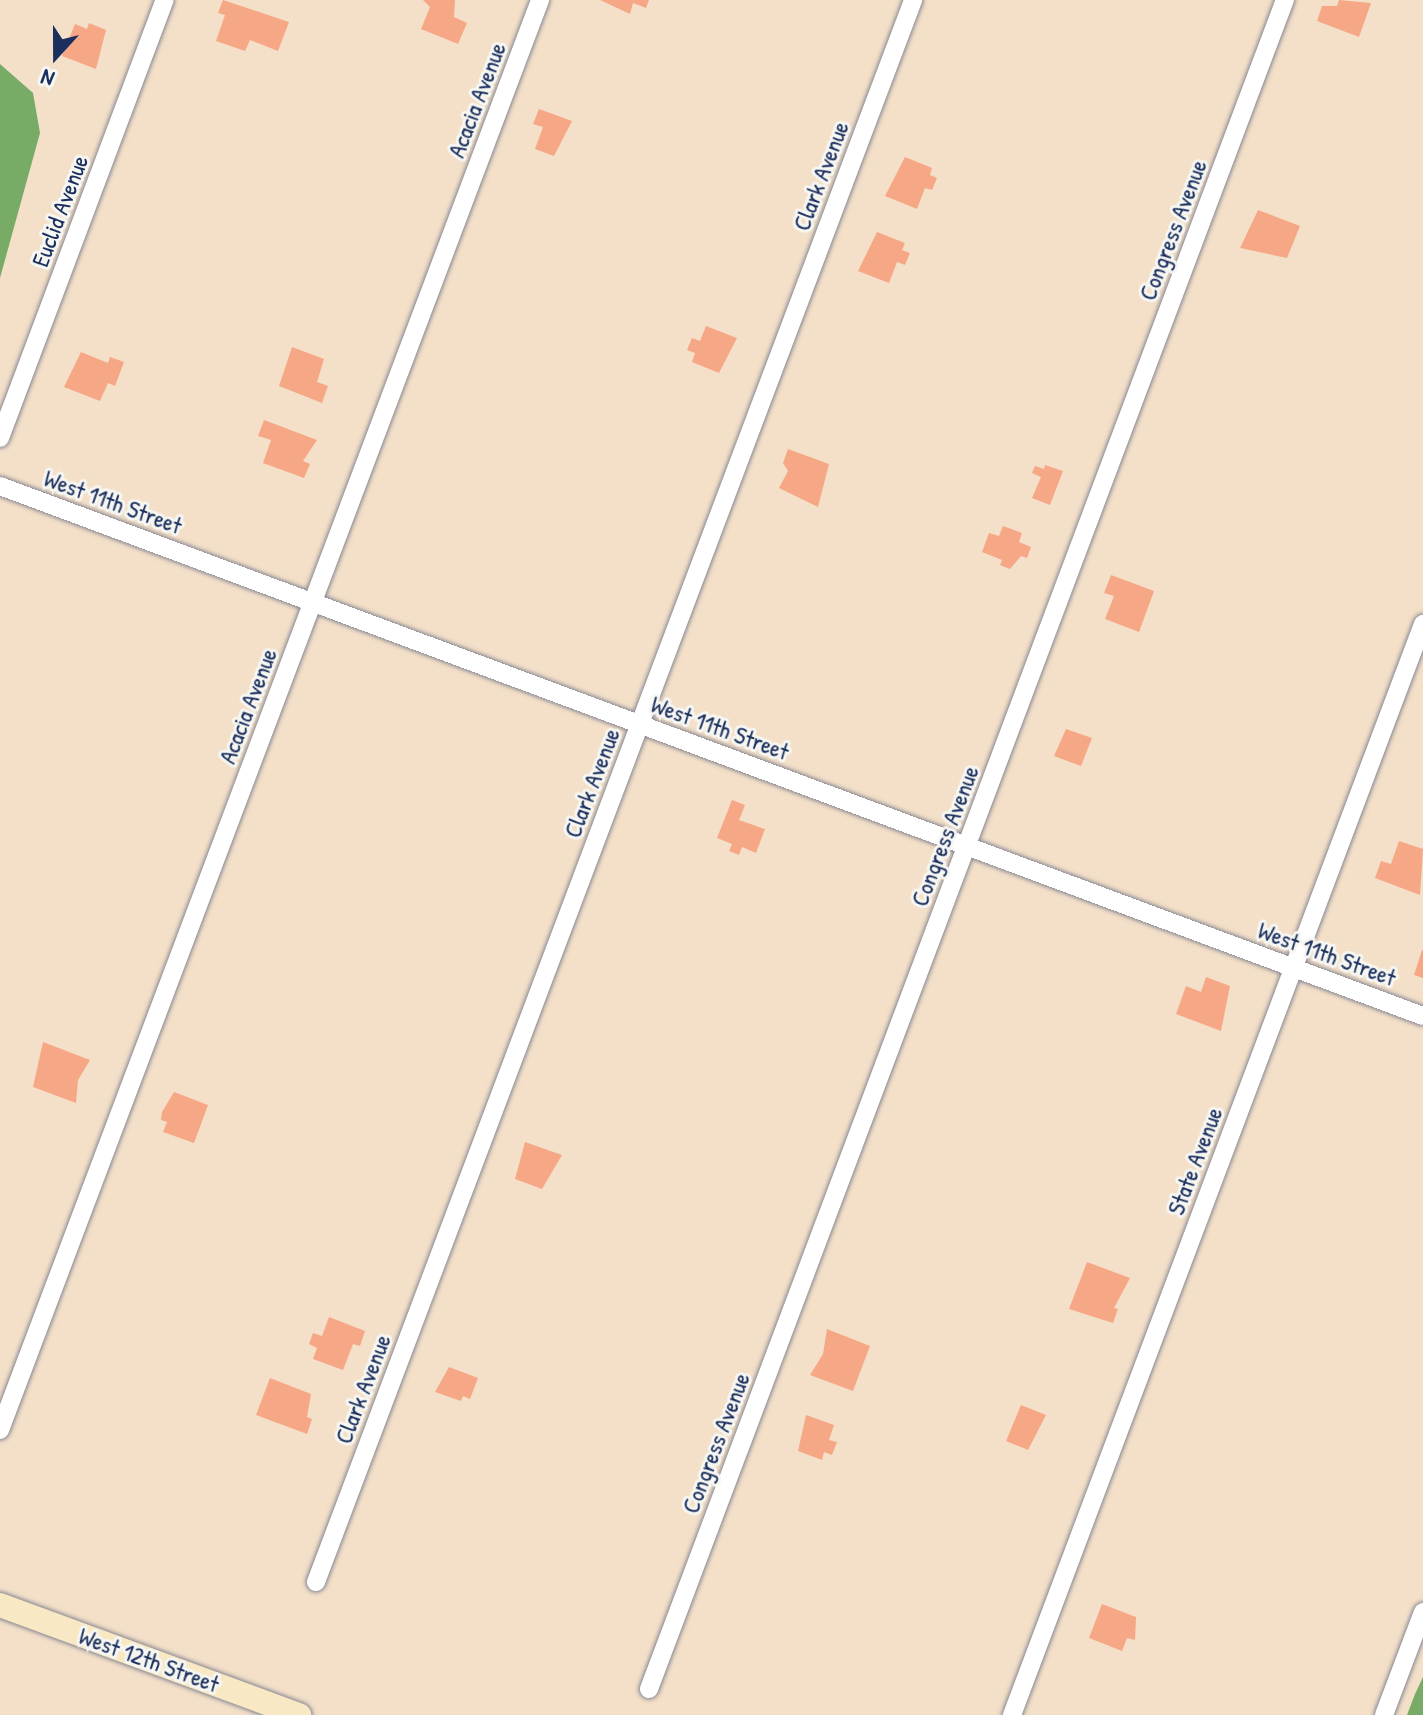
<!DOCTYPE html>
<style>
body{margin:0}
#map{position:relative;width:1423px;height:1715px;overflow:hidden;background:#f4e0c8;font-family:"Patrick Hand",sans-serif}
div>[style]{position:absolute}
.forest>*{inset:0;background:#78ab66}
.building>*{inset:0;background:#f6a785}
.roads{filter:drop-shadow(0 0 2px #888893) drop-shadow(0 0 2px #888893)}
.street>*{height:18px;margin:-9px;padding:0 9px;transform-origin:9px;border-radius:9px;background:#fff}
.secondary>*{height:24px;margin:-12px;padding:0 12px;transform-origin:12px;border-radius:12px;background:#f8e8c3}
span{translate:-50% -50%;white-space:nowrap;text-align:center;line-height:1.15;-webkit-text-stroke:6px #f6f6f2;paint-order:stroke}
.street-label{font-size:24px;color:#1b2f5e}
.north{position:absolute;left:16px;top:16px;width:80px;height:80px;-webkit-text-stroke:6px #f6f6f2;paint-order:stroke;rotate:201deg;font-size:22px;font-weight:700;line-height:32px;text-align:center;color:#1b2f5e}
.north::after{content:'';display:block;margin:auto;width:28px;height:36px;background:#1b2f5e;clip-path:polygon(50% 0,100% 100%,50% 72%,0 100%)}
</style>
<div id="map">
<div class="forest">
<i style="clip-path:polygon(0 64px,33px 93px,40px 133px,0 278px)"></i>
<i style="clip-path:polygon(1423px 1677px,1423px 1715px,1407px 1715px,1415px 1694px)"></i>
</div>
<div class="building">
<i style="clip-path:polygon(223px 0,289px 22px,278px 51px,250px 40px,245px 51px,216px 41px,225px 15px,218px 13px)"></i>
<i style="clip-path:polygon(423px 0,455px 0,454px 17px,467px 23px,458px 44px,421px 29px,430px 7px)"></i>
<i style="clip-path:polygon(600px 0,649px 0,646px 8px,633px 3px,630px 14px)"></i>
<i style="clip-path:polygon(1339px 0,1371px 3px,1359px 37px,1317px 21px,1322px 6px,1337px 6px)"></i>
<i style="clip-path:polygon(89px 23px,106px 30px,96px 69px,62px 56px,75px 24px,87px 29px)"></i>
<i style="clip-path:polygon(539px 109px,572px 121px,554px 156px,535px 149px,543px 127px,533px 124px)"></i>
<i style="clip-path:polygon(905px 157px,932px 168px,930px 175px,937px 178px,932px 190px,925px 188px,917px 209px,885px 196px)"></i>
<i style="clip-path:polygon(1258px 210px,1300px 226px,1287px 258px,1240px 248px)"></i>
<i style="clip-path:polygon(877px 232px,905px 243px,902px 250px,910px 253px,905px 265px,897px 262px,889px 283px,858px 271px)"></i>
<i style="clip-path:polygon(706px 326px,737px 338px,719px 373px,692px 362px,695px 353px,687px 350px,692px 338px,700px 341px)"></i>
<i style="clip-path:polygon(292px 347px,324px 359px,317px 382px,328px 386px,322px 403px,279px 386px)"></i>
<i style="clip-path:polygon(81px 352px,108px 363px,110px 357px,124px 362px,115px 386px,108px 383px,100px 401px,64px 387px)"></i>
<i style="clip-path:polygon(264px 420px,317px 440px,303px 461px,310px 464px,304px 478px,263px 463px,271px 440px,258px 436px)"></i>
<i style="clip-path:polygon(788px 449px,829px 464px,818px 507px,779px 488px,788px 471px,783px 463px)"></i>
<i style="clip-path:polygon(1045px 465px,1063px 471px,1050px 505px,1032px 498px,1041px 477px,1032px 473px,1035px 466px,1044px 469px)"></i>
<i style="clip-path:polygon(1003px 526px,1022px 533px,1019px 542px,1031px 547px,1027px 558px,1021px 556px,1010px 569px,1000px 565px,1002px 560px,982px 552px,989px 533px,999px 536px)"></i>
<i style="clip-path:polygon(1111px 575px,1154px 591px,1139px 632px,1105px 619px,1114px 596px,1104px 593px)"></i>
<i style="clip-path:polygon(1066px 729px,1092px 738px,1081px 766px,1054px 756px)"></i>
<i style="clip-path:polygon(732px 800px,745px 805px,739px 820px,765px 829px,756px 853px,742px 847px,739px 855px,729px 851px,732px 844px,717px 838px)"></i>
<i style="clip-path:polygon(1399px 841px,1423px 849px,1420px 895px,1375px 878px,1381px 861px,1391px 864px)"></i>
<i style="clip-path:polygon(1422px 950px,1423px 950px,1423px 978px,1414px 975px)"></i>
<i style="clip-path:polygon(1206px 977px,1230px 986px,1221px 1031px,1176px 1014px,1186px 986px,1201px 992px)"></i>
<i style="clip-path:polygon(43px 1042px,90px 1060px,78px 1080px,76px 1103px,33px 1087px)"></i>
<i style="clip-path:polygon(174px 1092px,208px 1105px,194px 1143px,163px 1132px,167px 1122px,161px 1120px,162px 1112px)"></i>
<i style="clip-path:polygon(525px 1142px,562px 1155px,542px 1189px,515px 1179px)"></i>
<i style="clip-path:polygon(1087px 1262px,1130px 1278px,1114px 1308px,1118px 1309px,1113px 1323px,1069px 1309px)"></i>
<i style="clip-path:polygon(329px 1317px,365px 1331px,360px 1346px,353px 1344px,343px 1370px,313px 1359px,317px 1348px,309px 1344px,313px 1333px,322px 1336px)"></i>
<i style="clip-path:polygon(827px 1329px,870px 1346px,853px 1391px,810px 1375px,823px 1354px)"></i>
<i style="clip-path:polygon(449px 1367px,478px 1378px,470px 1399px,463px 1396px,461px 1401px,435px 1392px)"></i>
<i style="clip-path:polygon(270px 1378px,311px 1394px,307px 1417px,312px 1419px,307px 1434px,256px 1415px)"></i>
<i style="clip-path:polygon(1021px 1405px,1046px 1415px,1028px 1450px,1006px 1441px)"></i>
<i style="clip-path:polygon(806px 1415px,834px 1425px,829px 1440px,837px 1442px,832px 1455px,824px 1452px,822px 1460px,798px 1451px)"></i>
<i style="clip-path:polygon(1102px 1604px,1136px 1617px,1135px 1640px,1127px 1638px,1122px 1651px,1089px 1638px)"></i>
</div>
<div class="roads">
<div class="street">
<i style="left:0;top:438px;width:468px;rotate:-69.4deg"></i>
<i style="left:0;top:486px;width:1518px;rotate:20.43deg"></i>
<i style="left:0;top:1430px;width:1529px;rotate:-69.31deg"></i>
<i style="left:316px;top:1582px;width:1691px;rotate:-69.32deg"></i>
<i style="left:649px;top:1689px;width:1805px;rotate:-69.37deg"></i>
<i style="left:1012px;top:1715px;width:1166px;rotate:-69.36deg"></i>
<i style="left:1384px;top:1715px;width:110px;rotate:-69.3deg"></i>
</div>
<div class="secondary">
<i style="left:0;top:1605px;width:319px;rotate:20.2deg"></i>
</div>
</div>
<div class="street-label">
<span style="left:477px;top:100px;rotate:-69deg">Acacia Avenue</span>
<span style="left:821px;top:176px;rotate:-69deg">Clark Avenue</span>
<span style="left:60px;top:211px;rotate:-69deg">Euclid Avenue</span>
<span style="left:1173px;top:230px;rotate:-69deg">Congress Avenue</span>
<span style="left:113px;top:502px;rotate:20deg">West 11th Street</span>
<span style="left:248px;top:706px;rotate:-69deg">Acacia Avenue</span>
<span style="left:720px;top:728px;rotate:20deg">West 11th Street</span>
<span style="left:592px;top:783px;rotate:-69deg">Clark Avenue</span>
<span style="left:945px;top:836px;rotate:-69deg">Congress Avenue</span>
<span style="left:1327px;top:954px;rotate:20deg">West 11th Street</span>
<span style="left:1195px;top:1161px;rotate:-69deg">State Avenue</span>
<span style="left:363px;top:1389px;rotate:-69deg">Clark Avenue</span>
<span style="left:716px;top:1443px;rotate:-69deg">Congress Avenue</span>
<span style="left:149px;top:1660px;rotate:20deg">West 12th Street</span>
</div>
<div class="north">N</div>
</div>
